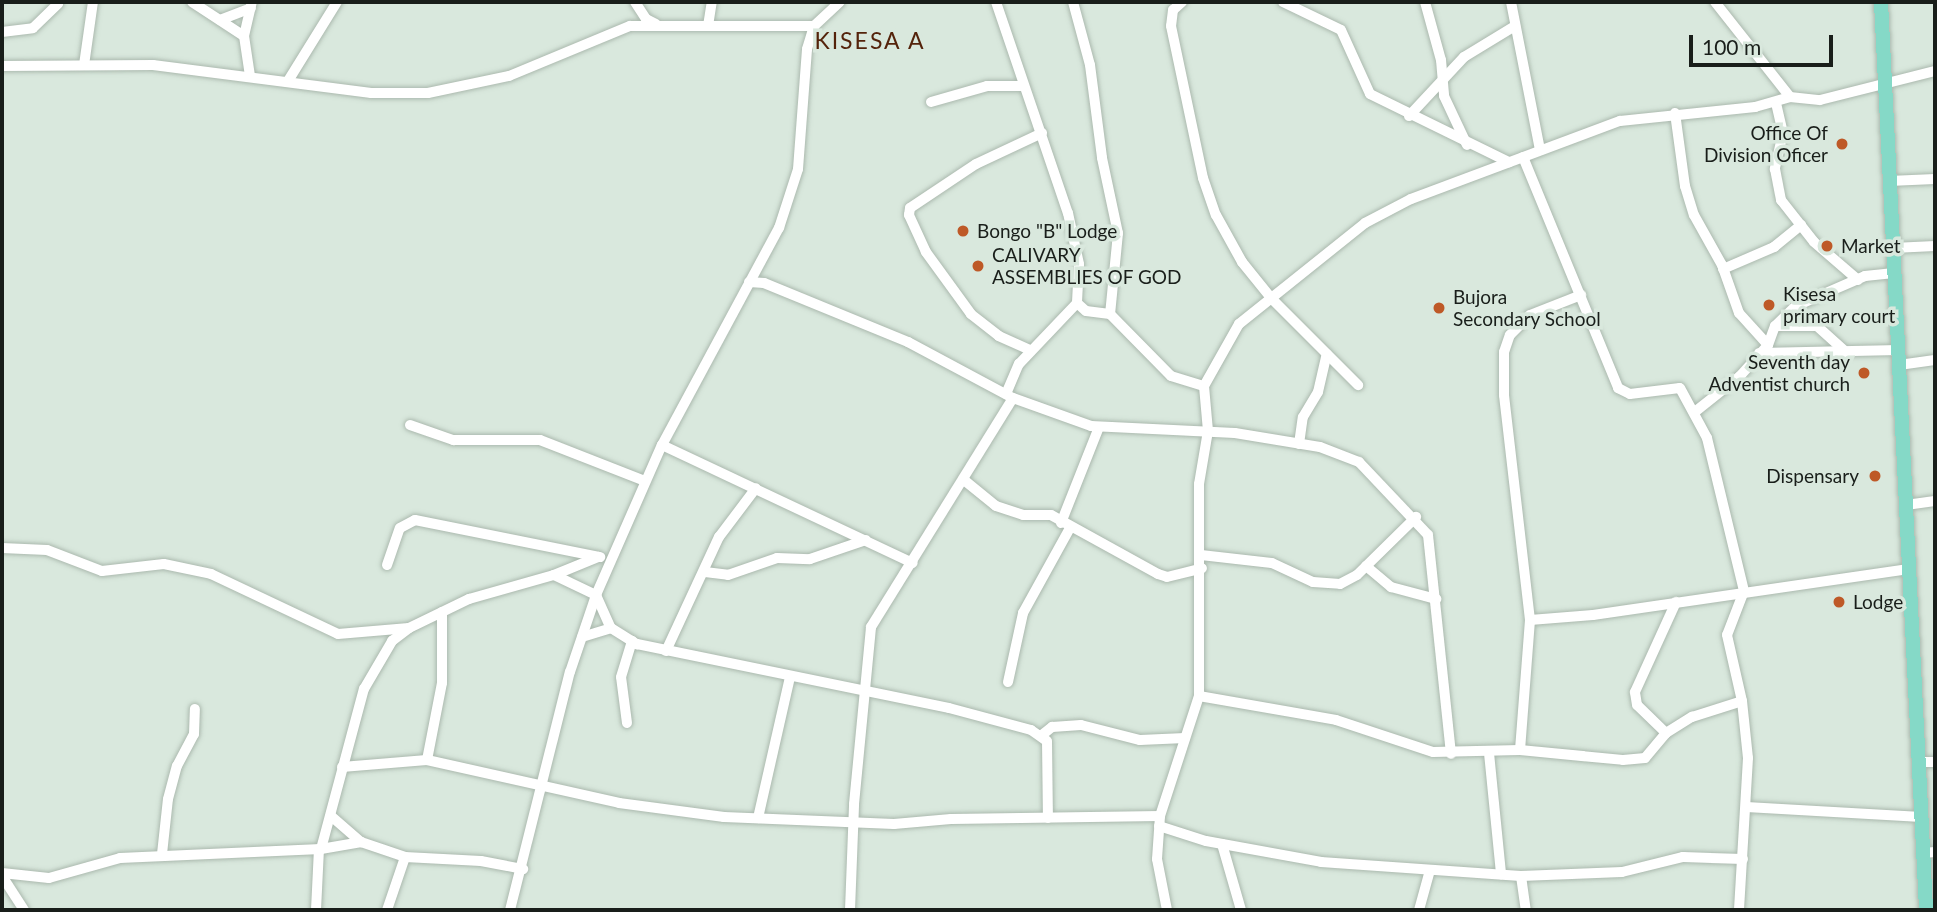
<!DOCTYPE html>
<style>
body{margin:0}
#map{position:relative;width:1937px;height:912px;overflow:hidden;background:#d9e8dd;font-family:Lato,sans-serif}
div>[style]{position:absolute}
.roads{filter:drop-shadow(0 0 2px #abb9ae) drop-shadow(0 0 2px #abb9ae)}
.minor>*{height:10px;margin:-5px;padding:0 5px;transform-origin:5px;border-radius:5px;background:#fff}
.major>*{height:14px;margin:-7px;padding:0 7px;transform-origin:7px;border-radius:7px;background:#85d9c7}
.dots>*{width:19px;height:19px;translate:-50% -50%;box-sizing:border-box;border:4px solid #d9e8dd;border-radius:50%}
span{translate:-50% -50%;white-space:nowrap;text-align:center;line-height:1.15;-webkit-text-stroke:7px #d9e8dd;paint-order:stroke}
.poi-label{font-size:19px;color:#191e1a}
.right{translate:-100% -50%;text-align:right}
.left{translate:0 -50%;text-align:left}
.quarter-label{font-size:23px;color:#54230b;letter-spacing:2px}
.frame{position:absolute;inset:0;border:4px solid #191e1a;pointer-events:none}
.scale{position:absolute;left:1689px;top:35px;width:144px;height:32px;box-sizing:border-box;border:4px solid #191e1a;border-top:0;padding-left:9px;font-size:21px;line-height:24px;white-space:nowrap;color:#191e1a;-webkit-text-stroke:5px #d9e8dd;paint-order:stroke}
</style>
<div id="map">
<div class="roads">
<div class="minor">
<i style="left:192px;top:2px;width:62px;rotate:33.2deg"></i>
<i style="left:635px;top:2px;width:20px;rotate:57deg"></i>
<i style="left:646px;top:19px;width:11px;rotate:27deg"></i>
<i style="left:996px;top:2px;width:223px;rotate:71.2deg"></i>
<i style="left:1068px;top:213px;width:52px;rotate:77.8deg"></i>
<i style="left:1079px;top:264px;width:39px;rotate:93deg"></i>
<i style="left:1077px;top:303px;width:12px;rotate:42deg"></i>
<i style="left:1086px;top:311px;width:24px;rotate:7deg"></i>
<i style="left:1073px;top:2px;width:65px;rotate:74.9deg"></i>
<i style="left:1090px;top:65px;width:94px;rotate:82.6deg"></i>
<i style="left:1102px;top:158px;width:77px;rotate:78deg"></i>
<i style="left:1118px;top:233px;width:81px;rotate:95.6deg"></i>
<i style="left:1110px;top:314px;width:87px;rotate:45.5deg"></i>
<i style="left:1171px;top:376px;width:34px;rotate:17deg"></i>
<i style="left:1182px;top:2px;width:12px;rotate:138deg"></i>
<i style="left:1173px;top:10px;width:16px;rotate:97deg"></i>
<i style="left:1171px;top:26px;width:155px;rotate:78.1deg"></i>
<i style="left:1203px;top:178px;width:39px;rotate:71deg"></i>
<i style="left:1216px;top:215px;width:54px;rotate:61deg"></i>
<i style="left:1242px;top:262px;width:48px;rotate:51deg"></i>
<i style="left:1272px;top:299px;width:122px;rotate:45deg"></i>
<i style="left:1283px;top:2px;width:64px;rotate:25.8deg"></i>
<i style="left:1341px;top:30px;width:70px;rotate:65.6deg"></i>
<i style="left:1370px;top:94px;width:155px;rotate:26.1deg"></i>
<i style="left:1425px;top:2px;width:60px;rotate:74.6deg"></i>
<i style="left:1441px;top:60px;width:36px;rotate:85deg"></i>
<i style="left:1444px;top:96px;width:54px;rotate:64.9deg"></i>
<i style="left:1511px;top:2px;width:151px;rotate:78.9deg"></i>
<i style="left:1715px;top:2px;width:121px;rotate:51.7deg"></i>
<i style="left:1790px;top:97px;width:30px;rotate:6deg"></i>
<i style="left:1820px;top:100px;width:119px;rotate:-14.2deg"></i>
<i style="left:220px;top:20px;width:33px;rotate:-21deg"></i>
<i style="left:708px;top:26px;width:24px;rotate:-81deg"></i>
<i style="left:2px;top:32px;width:31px;rotate:-7deg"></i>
<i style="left:33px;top:28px;width:35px;rotate:-44deg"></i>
<i style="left:84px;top:65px;width:64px;rotate:-81.9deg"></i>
<i style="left:2px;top:66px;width:151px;rotate:-0.4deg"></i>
<i style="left:153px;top:65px;width:220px;rotate:7.3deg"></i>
<i style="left:371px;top:93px;width:57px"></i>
<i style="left:428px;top:93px;width:83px;rotate:-11.9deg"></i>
<i style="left:509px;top:76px;width:131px;rotate:-22.5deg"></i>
<i style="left:630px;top:26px;width:184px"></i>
<i style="left:250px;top:76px;width:40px;rotate:-98.5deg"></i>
<i style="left:244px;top:36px;width:35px;rotate:-77deg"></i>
<i style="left:288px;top:81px;width:93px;rotate:-58.2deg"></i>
<i style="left:931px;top:102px;width:58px;rotate:-15.9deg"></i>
<i style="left:987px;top:86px;width:36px"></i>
<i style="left:1776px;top:103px;width:31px;rotate:77deg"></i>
<i style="left:1783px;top:133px;width:37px;rotate:103deg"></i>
<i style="left:1775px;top:169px;width:32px;rotate:79deg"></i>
<i style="left:1781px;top:200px;width:53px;rotate:51.8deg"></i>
<i style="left:1814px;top:242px;width:58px;rotate:40.8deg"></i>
<i style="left:1675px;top:113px;width:74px;rotate:82.2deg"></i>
<i style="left:1685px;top:186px;width:30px;rotate:73deg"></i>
<i style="left:1694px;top:215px;width:57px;rotate:60.8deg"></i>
<i style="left:1722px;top:265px;width:51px;rotate:70.5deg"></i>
<i style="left:1739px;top:313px;width:43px;rotate:47.8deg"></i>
<i style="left:1409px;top:116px;width:81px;rotate:-47deg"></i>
<i style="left:1464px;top:57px;width:60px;rotate:-31.3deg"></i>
<i style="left:1523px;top:157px;width:250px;rotate:67.6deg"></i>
<i style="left:1618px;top:388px;width:13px;rotate:27deg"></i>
<i style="left:1630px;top:394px;width:50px;rotate:-6.8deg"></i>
<i style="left:1680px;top:388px;width:57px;rotate:61.6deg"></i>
<i style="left:1707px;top:438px;width:157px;rotate:76.4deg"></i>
<i style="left:1744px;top:591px;width:47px;rotate:111.1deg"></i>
<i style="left:1727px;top:635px;width:68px;rotate:77.2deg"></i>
<i style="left:1742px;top:701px;width:57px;rotate:84deg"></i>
<i style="left:1748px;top:758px;width:152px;rotate:93.4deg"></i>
<i style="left:1889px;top:181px;width:46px;rotate:-2.5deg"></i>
<i style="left:1893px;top:248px;width:42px;rotate:-2.7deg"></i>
<i style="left:1723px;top:269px;width:56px;rotate:-23.3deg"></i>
<i style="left:1774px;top:247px;width:35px;rotate:-39deg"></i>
<i style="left:749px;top:282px;width:15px;rotate:4deg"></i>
<i style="left:764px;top:283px;width:156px;rotate:22.3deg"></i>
<i style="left:908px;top:342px;width:119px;rotate:28.1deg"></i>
<i style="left:1013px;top:398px;width:83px;rotate:19.7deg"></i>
<i style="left:1091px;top:426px;width:144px;rotate:2.8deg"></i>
<i style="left:1235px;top:433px;width:86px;rotate:9.4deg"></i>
<i style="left:1320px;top:447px;width:42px;rotate:21deg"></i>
<i style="left:1359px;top:462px;width:100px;rotate:46.6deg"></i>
<i style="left:1428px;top:535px;width:220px;rotate:84deg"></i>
<i style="left:1775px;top:326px;width:42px"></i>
<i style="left:1817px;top:326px;width:40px;rotate:42deg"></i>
<i style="left:1030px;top:350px;width:34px;rotate:-156deg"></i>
<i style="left:999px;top:336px;width:36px;rotate:-142deg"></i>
<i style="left:971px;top:314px;width:77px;rotate:-126deg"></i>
<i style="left:926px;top:252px;width:41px;rotate:-114.7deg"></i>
<i style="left:909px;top:215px;width:7px;rotate:-82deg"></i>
<i style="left:910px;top:208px;width:79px;rotate:-33.7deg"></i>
<i style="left:976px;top:164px;width:73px;rotate:-25.2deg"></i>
<i style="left:1759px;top:353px;width:140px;rotate:-1.2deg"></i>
<i style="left:1899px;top:365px;width:36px;rotate:-8deg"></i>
<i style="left:1006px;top:394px;width:33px;rotate:-67deg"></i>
<i style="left:1019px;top:364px;width:84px;rotate:-46.4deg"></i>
<i style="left:1696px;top:411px;width:56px;rotate:-38.5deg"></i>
<i style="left:1740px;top:376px;width:42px;rotate:-47.9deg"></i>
<i style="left:1768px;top:345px;width:20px;rotate:-70deg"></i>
<i style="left:1775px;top:326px;width:29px;rotate:-44deg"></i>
<i style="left:1796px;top:306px;width:75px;rotate:-23.5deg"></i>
<i style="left:1865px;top:276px;width:29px;rotate:-6deg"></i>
<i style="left:410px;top:425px;width:46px;rotate:19.2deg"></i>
<i style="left:453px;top:440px;width:87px"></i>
<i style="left:540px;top:440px;width:113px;rotate:21.3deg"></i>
<i style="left:1299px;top:444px;width:27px;rotate:-82deg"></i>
<i style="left:1303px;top:417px;width:29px;rotate:-59deg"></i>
<i style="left:1318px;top:392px;width:39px;rotate:-77deg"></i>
<i style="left:662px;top:445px;width:277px;rotate:25.2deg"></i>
<i style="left:964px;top:480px;width:41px;rotate:39.1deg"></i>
<i style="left:996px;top:506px;width:28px;rotate:18deg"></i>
<i style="left:1023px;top:515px;width:28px"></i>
<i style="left:1051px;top:515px;width:122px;rotate:28.9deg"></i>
<i style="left:1158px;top:574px;width:9px;rotate:18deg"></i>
<i style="left:1167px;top:577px;width:36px;rotate:-14deg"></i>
<i style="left:1906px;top:505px;width:29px;rotate:-8deg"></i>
<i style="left:1061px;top:523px;width:103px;rotate:-68.4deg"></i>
<i style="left:2px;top:548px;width:45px;rotate:2.5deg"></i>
<i style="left:47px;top:550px;width:59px;rotate:20.9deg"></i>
<i style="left:102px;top:571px;width:62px;rotate:-6.4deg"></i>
<i style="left:164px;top:564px;width:48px;rotate:12deg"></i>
<i style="left:211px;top:574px;width:140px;rotate:25.3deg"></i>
<i style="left:338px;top:634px;width:71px;rotate:-4.8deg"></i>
<i style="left:1201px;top:555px;width:71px;rotate:6.4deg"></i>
<i style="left:1272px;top:563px;width:45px;rotate:24.9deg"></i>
<i style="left:1313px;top:582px;width:27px;rotate:4deg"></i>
<i style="left:1340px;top:584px;width:19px;rotate:-28deg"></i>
<i style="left:1357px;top:575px;width:83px;rotate:-44.5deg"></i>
<i style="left:387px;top:565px;width:39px;rotate:-71deg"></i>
<i style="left:400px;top:528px;width:17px;rotate:-28deg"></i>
<i style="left:415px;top:520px;width:189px;rotate:11.3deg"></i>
<i style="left:1366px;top:566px;width:33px;rotate:40deg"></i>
<i style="left:1391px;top:587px;width:47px;rotate:14.9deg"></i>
<i style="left:705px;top:572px;width:23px;rotate:7deg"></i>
<i style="left:728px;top:575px;width:52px;rotate:-19.1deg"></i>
<i style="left:777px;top:558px;width:33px;rotate:2deg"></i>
<i style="left:810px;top:559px;width:59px;rotate:-18.7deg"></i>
<i style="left:554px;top:575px;width:47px;rotate:25.5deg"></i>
<i style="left:596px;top:595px;width:36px;rotate:66deg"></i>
<i style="left:611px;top:628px;width:31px;rotate:32deg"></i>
<i style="left:637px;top:644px;width:318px;rotate:11.6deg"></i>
<i style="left:949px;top:708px;width:85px;rotate:15deg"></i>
<i style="left:1031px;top:730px;width:19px;rotate:35deg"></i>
<i style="left:1047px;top:741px;width:77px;rotate:89.3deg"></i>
<i style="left:1530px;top:620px;width:63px;rotate:-4.5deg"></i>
<i style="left:1593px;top:615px;width:319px;rotate:-8.3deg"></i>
<i style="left:582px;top:637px;width:30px;rotate:-17deg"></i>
<i style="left:666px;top:651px;width:126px;rotate:-65.1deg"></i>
<i style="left:719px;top:537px;width:61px;rotate:-52.9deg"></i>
<i style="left:1008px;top:682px;width:71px;rotate:-77.7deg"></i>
<i style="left:1023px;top:613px;width:97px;rotate:-61.1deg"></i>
<i style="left:1199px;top:696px;width:139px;rotate:9.9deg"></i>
<i style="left:1336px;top:720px;width:102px;rotate:18.3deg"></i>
<i style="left:1433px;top:752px;width:87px;rotate:-1.3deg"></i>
<i style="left:1520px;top:750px;width:103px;rotate:5.5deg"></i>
<i style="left:1623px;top:760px;width:22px;rotate:-5deg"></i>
<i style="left:1645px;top:758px;width:33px;rotate:-50deg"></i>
<i style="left:1666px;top:733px;width:31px;rotate:-32deg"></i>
<i style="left:1692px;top:717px;width:52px;rotate:-17.7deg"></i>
<i style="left:627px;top:723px;width:46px;rotate:-97.4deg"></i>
<i style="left:621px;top:677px;width:38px;rotate:-73deg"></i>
<i style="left:1666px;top:733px;width:40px;rotate:-136deg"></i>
<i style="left:1637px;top:705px;width:13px;rotate:-99deg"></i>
<i style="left:1635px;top:692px;width:99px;rotate:-65.5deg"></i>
<i style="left:1042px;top:735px;width:13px;rotate:-39deg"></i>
<i style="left:1052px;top:727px;width:29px;rotate:-4deg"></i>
<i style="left:1081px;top:725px;width:61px;rotate:14.3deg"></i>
<i style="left:1140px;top:740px;width:45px;rotate:-2.5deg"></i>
<i style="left:1520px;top:750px;width:130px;rotate:-85.6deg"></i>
<i style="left:1530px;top:620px;width:226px;rotate:-96.6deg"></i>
<i style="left:1504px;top:395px;width:43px;rotate:-90deg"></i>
<i style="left:1504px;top:352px;width:18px;rotate:-71deg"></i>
<i style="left:1510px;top:335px;width:28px;rotate:-45deg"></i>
<i style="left:1530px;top:315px;width:55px;rotate:-21.4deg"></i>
<i style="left:1489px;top:753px;width:122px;rotate:84.3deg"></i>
<i style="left:427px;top:760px;width:78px;rotate:-79deg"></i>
<i style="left:442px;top:683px;width:71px;rotate:-90deg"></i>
<i style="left:1918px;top:762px;width:17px"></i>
<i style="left:342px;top:767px;width:85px;rotate:-4.7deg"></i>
<i style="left:427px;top:760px;width:197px;rotate:12.6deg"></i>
<i style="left:619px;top:803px;width:106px;rotate:7.6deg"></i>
<i style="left:724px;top:817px;width:170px;rotate:2.4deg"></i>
<i style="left:894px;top:824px;width:57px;rotate:-5deg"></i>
<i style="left:951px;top:819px;width:209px;rotate:-0.8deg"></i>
<i style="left:1747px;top:807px;width:174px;rotate:3.3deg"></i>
<i style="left:331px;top:816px;width:40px;rotate:41deg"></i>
<i style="left:758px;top:818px;width:145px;rotate:-77.2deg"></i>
<i style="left:1159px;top:826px;width:49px;rotate:17.7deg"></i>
<i style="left:1206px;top:841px;width:117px;rotate:10.3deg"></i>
<i style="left:1321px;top:862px;width:200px;rotate:4deg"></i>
<i style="left:1521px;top:876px;width:101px;rotate:-2.3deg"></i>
<i style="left:1622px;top:872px;width:63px;rotate:-13.8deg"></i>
<i style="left:1683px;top:857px;width:60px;rotate:1.9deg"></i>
<i style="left:1222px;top:844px;width:69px;rotate:73.9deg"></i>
<i style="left:321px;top:849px;width:166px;rotate:-75deg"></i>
<i style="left:364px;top:689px;width:56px;rotate:-59.7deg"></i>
<i style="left:392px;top:641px;width:21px;rotate:-37deg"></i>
<i style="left:409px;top:628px;width:67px;rotate:-25.8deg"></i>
<i style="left:469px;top:599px;width:88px;rotate:-15.8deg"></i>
<i style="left:554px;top:575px;width:48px;rotate:-22.2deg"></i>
<i style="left:1923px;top:853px;width:12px;rotate:-5deg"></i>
<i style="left:162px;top:854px;width:55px;rotate:-83.8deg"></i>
<i style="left:168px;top:799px;width:34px;rotate:-75deg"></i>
<i style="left:177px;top:766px;width:36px;rotate:-62deg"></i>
<i style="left:194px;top:734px;width:25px;rotate:-88deg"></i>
<i style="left:2px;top:873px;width:47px;rotate:6.1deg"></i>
<i style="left:49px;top:878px;width:74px;rotate:-15.7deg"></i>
<i style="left:120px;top:858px;width:201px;rotate:-2.6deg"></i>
<i style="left:321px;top:849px;width:41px;rotate:-9.9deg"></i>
<i style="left:361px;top:842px;width:46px;rotate:18.8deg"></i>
<i style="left:405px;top:857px;width:76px;rotate:3deg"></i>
<i style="left:481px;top:861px;width:43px;rotate:10.8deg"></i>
<i style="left:2px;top:876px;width:40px;rotate:57.1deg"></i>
<i style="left:1521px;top:876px;width:34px;rotate:82deg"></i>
<i style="left:316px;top:910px;width:61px;rotate:-87.2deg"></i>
<i style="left:387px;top:910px;width:56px;rotate:-71.2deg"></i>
<i style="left:510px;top:910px;width:245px;rotate:-75.9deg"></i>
<i style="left:570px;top:672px;width:81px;rotate:-71.3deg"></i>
<i style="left:596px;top:595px;width:164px;rotate:-66.3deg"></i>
<i style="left:662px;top:445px;width:247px;rotate:-61.7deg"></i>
<i style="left:779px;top:228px;width:62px;rotate:-72.1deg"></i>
<i style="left:798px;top:169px;width:120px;rotate:-85.7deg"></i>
<i style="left:807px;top:49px;width:24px;rotate:-73deg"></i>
<i style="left:814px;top:26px;width:35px;rotate:-43deg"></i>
<i style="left:850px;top:910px;width:106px;rotate:-87.8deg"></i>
<i style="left:854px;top:804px;width:178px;rotate:-84.5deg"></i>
<i style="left:871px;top:627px;width:269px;rotate:-58.2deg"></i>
<i style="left:1167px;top:910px;width:52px;rotate:-101.1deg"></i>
<i style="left:1157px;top:859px;width:43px;rotate:-86deg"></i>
<i style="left:1160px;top:816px;width:126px;rotate:-72deg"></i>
<i style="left:1199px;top:696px;width:212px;rotate:-90deg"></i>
<i style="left:1199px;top:484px;width:54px;rotate:-80.4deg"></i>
<i style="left:1208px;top:431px;width:45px;rotate:-95.1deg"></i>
<i style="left:1204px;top:386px;width:71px;rotate:-60.6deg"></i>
<i style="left:1239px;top:324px;width:161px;rotate:-38.7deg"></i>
<i style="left:1365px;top:223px;width:52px;rotate:-27.6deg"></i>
<i style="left:1411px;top:199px;width:223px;rotate:-20.5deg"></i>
<i style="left:1620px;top:121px;width:136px;rotate:-5.9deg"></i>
<i style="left:1755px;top:107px;width:36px;rotate:-16deg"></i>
<i style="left:1419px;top:910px;width:41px;rotate:-74.6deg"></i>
</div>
<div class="major">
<i style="left:1881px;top:2px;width:909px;rotate:87.16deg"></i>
</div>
</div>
<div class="dots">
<i style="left:1842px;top:144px;background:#be5927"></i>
<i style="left:963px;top:231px;background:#be5927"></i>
<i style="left:1827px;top:246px;background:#be5927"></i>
<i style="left:978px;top:266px;background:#be5927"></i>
<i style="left:1769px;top:305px;background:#be5927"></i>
<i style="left:1439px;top:308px;background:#be5927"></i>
<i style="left:1864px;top:373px;background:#be5927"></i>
<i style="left:1875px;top:476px;background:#be5927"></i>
<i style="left:1839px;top:602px;background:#be5927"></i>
</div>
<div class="poi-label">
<span class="right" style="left:1828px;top:144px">Office Of<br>Division Oficer</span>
<span class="left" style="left:977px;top:231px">Bongo "B" Lodge</span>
<span class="left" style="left:1841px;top:246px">Market</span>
<span class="left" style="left:992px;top:266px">CALIVARY<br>ASSEMBLIES OF GOD</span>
<span class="left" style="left:1783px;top:305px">Kisesa<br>primary court</span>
<span class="left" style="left:1453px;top:308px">Bujora<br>Secondary School</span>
<span class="right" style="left:1850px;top:373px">Seventh day<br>Adventist church</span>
<span class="right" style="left:1859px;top:476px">Dispensary</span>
<span class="left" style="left:1853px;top:602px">Lodge</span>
</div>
<div class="quarter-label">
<span style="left:870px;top:40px">KISESA A</span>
</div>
<div class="frame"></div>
<div class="scale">100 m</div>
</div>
